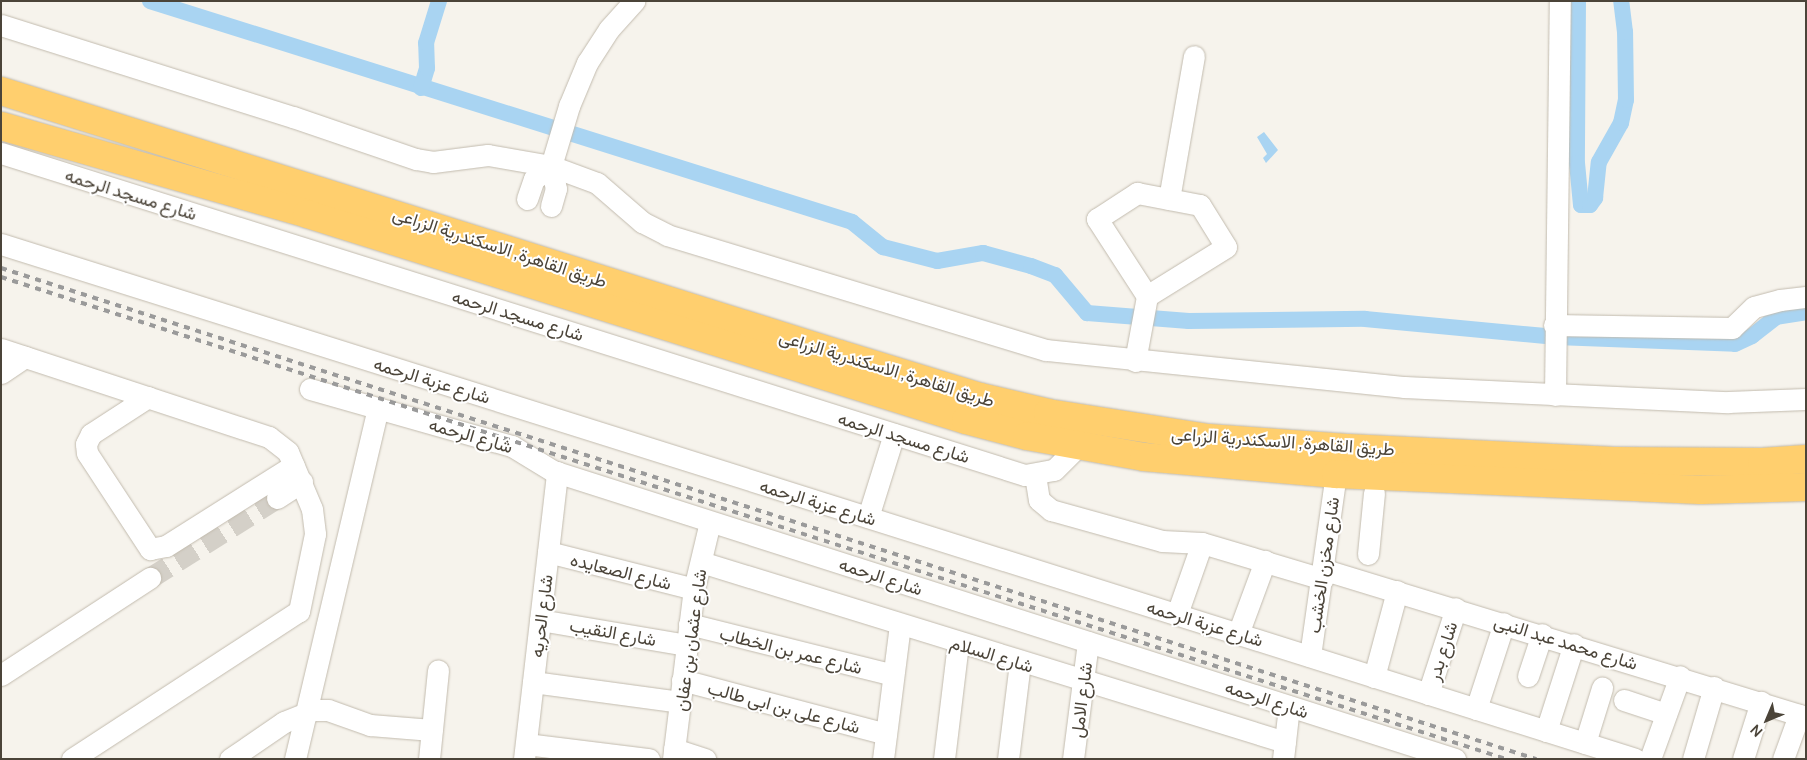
<!DOCTYPE html>
<meta charset="utf-8">
<style>
body{margin:0}
#map{position:relative;width:1807px;height:760px;overflow:hidden;background:#f6f3ec;font-family:Manrope,Vazirmatn,sans-serif}
div>[style]{position:absolute}
.water>*{inset:0;background:#a9d4f2}
.canal>*{height:16px;margin:-8px;padding:0 8px;transform-origin:8px;border-radius:8px;background:#a9d4f2}
.minor-tunnel>*{height:21px;margin-top:-10.5px;transform-origin:0;background:repeating-linear-gradient(90deg,#d4d0c8 0 21px,transparent 0 32px)}
.roads{filter:drop-shadow(0 0 1px #c2bbae) drop-shadow(0 0 1px #c2bbae)}
.minor>*{height:21px;margin:-10.5px;padding:0 10.5px;transform-origin:10.5px;border-radius:10.5px;background:#fff}
.highway>*{height:28px;margin:-14px;padding:0 14px;transform-origin:14px;border-radius:14px;background:#ffcf6e}
.rail>*{height:4px;margin-top:-2px;transform-origin:0;background:repeating-linear-gradient(90deg,#9a9a9a 0 6px,transparent 0 12px)}
span{translate:-50% -50%;white-space:nowrap;text-align:center;line-height:1.15;-webkit-text-stroke:4px #fff;paint-order:stroke}
.street-label{font-size:18px;color:#4b4439}
.frame{position:absolute;inset:0;border:2px solid #4b4439;pointer-events:none}
.north{position:absolute;left:1742px;top:695px;width:50px;height:50px;-webkit-text-stroke:4px #fff;paint-order:stroke;rotate:225deg;font-size:14px;font-weight:700;line-height:20px;text-align:center;color:#4b4439}
.north::after{content:'';display:block;margin:auto;width:18px;height:22px;background:#4b4439;clip-path:polygon(50% 0,100% 100%,50% 72%,0 100%)}
</style>
<div id="map">
<div class="water">
<i style="clip-path:polygon(1264px 132px,1278px 150px,1266px 163px,1263px 158px,1267px 154px,1257px 137px)"></i>
</div>
<div class="canal">
<i style="left:150px;top:1px;width:736px;rotate:17.47deg"></i>
<i style="left:852px;top:222px;width:40px;rotate:39deg"></i>
<i style="left:883px;top:247px;width:56px;rotate:14.5deg"></i>
<i style="left:937px;top:261px;width:47px;rotate:-9.9deg"></i>
<i style="left:983px;top:253px;width:50px;rotate:15.2deg"></i>
<i style="left:1031px;top:266px;width:26px;rotate:21deg"></i>
<i style="left:1055px;top:275px;width:50px;rotate:49.9deg"></i>
<i style="left:1087px;top:313px;width:102px;rotate:4.5deg"></i>
<i style="left:1189px;top:321px;width:176px;rotate:-0.7deg"></i>
<i style="left:1365px;top:319px;width:192px;rotate:5.4deg"></i>
<i style="left:1556px;top:337px;width:179px;rotate:2.2deg"></i>
<i style="left:1735px;top:344px;width:19px;rotate:-25deg"></i>
<i style="left:1752px;top:336px;width:31px;rotate:-38deg"></i>
<i style="left:1776px;top:317px;width:30px;rotate:-9deg"></i>
<i style="left:1578px;top:1px;width:162px;rotate:90.4deg"></i>
<i style="left:1577px;top:163px;width:42px;rotate:84.6deg"></i>
<i style="left:1581px;top:205px;width:9px"></i>
<i style="left:1590px;top:205px;width:9px;rotate:-54deg"></i>
<i style="left:1595px;top:198px;width:36px;rotate:-84deg"></i>
<i style="left:1599px;top:162px;width:45px;rotate:-60.6deg"></i>
<i style="left:1621px;top:123px;width:24px;rotate:-78deg"></i>
<i style="left:1626px;top:100px;width:68px;rotate:-90.8deg"></i>
<i style="left:1625px;top:32px;width:31px;rotate:-97deg"></i>
<i style="left:421px;top:88px;width:21px;rotate:-73deg"></i>
<i style="left:427px;top:68px;width:25px;rotate:-92deg"></i>
<i style="left:426px;top:43px;width:44px;rotate:-72.8deg"></i>
</div>
<div class="minor-tunnel">
<i style="left:150px;top:578px;width:150px;rotate:-32.2deg"></i>
</div>
<div class="roads">
<div class="minor">
<i style="left:1px;top:25px;width:306px;rotate:17.5deg"></i>
<i style="left:293px;top:117px;width:130px;rotate:18.9deg"></i>
<i style="left:416px;top:159px;width:17px;rotate:10deg"></i>
<i style="left:433px;top:162px;width:55px;rotate:-7.3deg"></i>
<i style="left:488px;top:155px;width:64px;rotate:9.9deg"></i>
<i style="left:551px;top:166px;width:49px;rotate:20.3deg"></i>
<i style="left:597px;top:183px;width:60px;rotate:40.9deg"></i>
<i style="left:642px;top:222px;width:28px;rotate:27deg"></i>
<i style="left:667px;top:235px;width:396px;rotate:16.9deg"></i>
<i style="left:1046px;top:350px;width:360px;rotate:5.9deg"></i>
<i style="left:1404px;top:387px;width:324px;rotate:2.7deg"></i>
<i style="left:1728px;top:402px;width:78px;rotate:-2.2deg"></i>
<i style="left:1px;top:153px;width:1073px;rotate:17.46deg"></i>
<i style="left:1025px;top:475px;width:29px;rotate:-10deg"></i>
<i style="left:1054px;top:470px;width:34px;rotate:-45deg"></i>
<i style="left:527px;top:199px;width:21px;rotate:-71deg"></i>
<i style="left:534px;top:179px;width:21px;rotate:-37deg"></i>
<i style="left:1169px;top:199px;width:145px;rotate:-80.1deg"></i>
<i style="left:551px;top:206px;width:18px;rotate:-74deg"></i>
<i style="left:556px;top:189px;width:24px;rotate:-102deg"></i>
<i style="left:551px;top:166px;width:63px;rotate:-73.3deg"></i>
<i style="left:569px;top:106px;width:47px;rotate:-67.3deg"></i>
<i style="left:587px;top:63px;width:40px;rotate:-57.1deg"></i>
<i style="left:609px;top:29px;width:38px;rotate:-48deg"></i>
<i style="left:1px;top:244px;width:1713px;rotate:17.49deg"></i>
<i style="left:1554px;top:325px;width:178px;rotate:1deg"></i>
<i style="left:1732px;top:328px;width:30px;rotate:-44deg"></i>
<i style="left:1754px;top:307px;width:27px;rotate:-15deg"></i>
<i style="left:1780px;top:300px;width:26px;rotate:-7deg"></i>
<i style="left:1px;top:349px;width:282px;rotate:18.2deg"></i>
<i style="left:269px;top:437px;width:24px;rotate:38deg"></i>
<i style="left:288px;top:452px;width:62px;rotate:67.2deg"></i>
<i style="left:312px;top:509px;width:25px;rotate:83deg"></i>
<i style="left:315px;top:534px;width:79px;rotate:101.7deg"></i>
<i style="left:299px;top:611px;width:271px;rotate:146.9deg"></i>
<i style="left:1135px;top:361px;width:66px;rotate:-79.5deg"></i>
<i style="left:1147px;top:296px;width:92px;rotate:-123deg"></i>
<i style="left:1097px;top:219px;width:48px;rotate:-33deg"></i>
<i style="left:1137px;top:193px;width:64px;rotate:10.8deg"></i>
<i style="left:1200px;top:205px;width:49px;rotate:58.2deg"></i>
<i style="left:1226px;top:247px;width:93px;rotate:148.2deg"></i>
<i style="left:1px;top:373px;width:29px;rotate:-34deg"></i>
<i style="left:310px;top:389px;width:210px;rotate:15.8deg"></i>
<i style="left:512px;top:446px;width:48px;rotate:31.4deg"></i>
<i style="left:553px;top:471px;width:947px;rotate:17.71deg"></i>
<i style="left:1555px;top:395px;width:394px;rotate:-89.3deg"></i>
<i style="left:148px;top:397px;width:68px;rotate:147deg"></i>
<i style="left:91px;top:434px;width:11px;rotate:117deg"></i>
<i style="left:86px;top:444px;width:9px;rotate:84deg"></i>
<i style="left:87px;top:453px;width:115px;rotate:56.7deg"></i>
<i style="left:150px;top:549px;width:16px;rotate:-11deg"></i>
<i style="left:166px;top:546px;width:151px;rotate:-32.3deg"></i>
<i style="left:1035px;top:475px;width:25px;rotate:81deg"></i>
<i style="left:1039px;top:500px;width:16px;rotate:40deg"></i>
<i style="left:1051px;top:510px;width:115px;rotate:15.6deg"></i>
<i style="left:1162px;top:541px;width:40px;rotate:2.9deg"></i>
<i style="left:1202px;top:543px;width:126px;rotate:16.6deg"></i>
<i style="left:277px;top:498px;width:30px;rotate:-33deg"></i>
<i style="left:868px;top:517px;width:87px;rotate:-72.6deg"></i>
<i style="left:548px;top:552px;width:151px;rotate:14.2deg"></i>
<i style="left:1368px;top:554px;width:61px;rotate:-84.4deg"></i>
<i style="left:701px;top:562px;width:611px;rotate:17.13deg"></i>
<i style="left:1325px;top:570px;width:503px;rotate:16.99deg"></i>
<i style="left:1177px;top:614px;width:75px;rotate:-70.6deg"></i>
<i style="left:540px;top:620px;width:148px;rotate:9.7deg"></i>
<i style="left:689px;top:624px;width:210px;rotate:14deg"></i>
<i style="left:1238px;top:634px;width:78px;rotate:-69.7deg"></i>
<i style="left:1310px;top:656px;width:184px;rotate:-81.9deg"></i>
<i style="left:1px;top:675px;width:178px;rotate:-33.1deg"></i>
<i style="left:1528px;top:676px;width:44px;rotate:-71.6deg"></i>
<i style="left:1374px;top:677px;width:89px;rotate:-75deg"></i>
<i style="left:682px;top:680px;width:211px;rotate:14.8deg"></i>
<i style="left:533px;top:682px;width:148px;rotate:7.7deg"></i>
<i style="left:1428px;top:694px;width:90px;rotate:-72deg"></i>
<i style="left:1624px;top:700px;width:44px;rotate:18.4deg"></i>
<i style="left:1476px;top:709px;width:90px;rotate:-72deg"></i>
<i style="left:1546px;top:731px;width:91px;rotate:-72.2deg"></i>
<i style="left:1585px;top:743px;width:58px;rotate:-72.8deg"></i>
<i style="left:526px;top:744px;width:124px;rotate:7deg"></i>
<i style="left:674px;top:749px;width:33px;rotate:18deg"></i>
<i style="left:230px;top:759px;width:65px;rotate:-34.4deg"></i>
<i style="left:284px;top:722px;width:31px;rotate:-22deg"></i>
<i style="left:313px;top:710px;width:15px"></i>
<i style="left:328px;top:710px;width:45px;rotate:19.7deg"></i>
<i style="left:370px;top:725px;width:62px;rotate:4.6deg"></i>
<i style="left:295px;top:759px;width:361px;rotate:-76.7deg"></i>
<i style="left:429px;top:759px;width:89px;rotate:-84.2deg"></i>
<i style="left:524px;top:759px;width:289px;rotate:-83.4deg"></i>
<i style="left:673px;top:759px;width:171px;rotate:-83deg"></i>
<i style="left:694px;top:589px;width:69px;rotate:-76.6deg"></i>
<i style="left:883px;top:759px;width:136px;rotate:-82.8deg"></i>
<i style="left:944px;top:759px;width:117px;rotate:-83.1deg"></i>
<i style="left:1008px;top:759px;width:98px;rotate:-82.9deg"></i>
<i style="left:1073px;top:759px;width:118px;rotate:-82.7deg"></i>
<i style="left:1283px;top:759px;width:53px;rotate:-83.5deg"></i>
<i style="left:1650px;top:759px;width:88px;rotate:-70.1deg"></i>
<i style="left:1693px;top:759px;width:75px;rotate:-73.7deg"></i>
<i style="left:1743px;top:759px;width:60px;rotate:-72.5deg"></i>
<i style="left:1783px;top:759px;width:47px;rotate:-70deg"></i>
</div>
<div class="highway">
<i style="left:1px;top:91px;width:878px;rotate:17.42deg"></i>
<i style="left:839px;top:354px;width:147px;rotate:17deg"></i>
<i style="left:980px;top:397px;width:70px;rotate:13.2deg"></i>
<i style="left:1048px;top:413px;width:162px;rotate:8.9deg"></i>
<i style="left:1208px;top:438px;width:139px;rotate:4.1deg"></i>
<i style="left:1347px;top:448px;width:267px;rotate:2.8deg"></i>
<i style="left:1614px;top:461px;width:148px;rotate:0.4deg"></i>
<i style="left:1762px;top:462px;width:44px;rotate:-3.9deg"></i>
<i style="left:1px;top:126px;width:318px;rotate:16deg"></i>
<i style="left:307px;top:214px;width:690px;rotate:17.36deg"></i>
<i style="left:966px;top:420px;width:63px;rotate:14.7deg"></i>
<i style="left:1027px;top:436px;width:119px;rotate:10.2deg"></i>
<i style="left:1144px;top:457px;width:193px;rotate:5.1deg"></i>
<i style="left:1336px;top:474px;width:365px;rotate:2.5deg"></i>
<i style="left:1701px;top:490px;width:105px;rotate:-1.6deg"></i>
</div>
</div>
<div class="rail">
<i style="left:1px;top:268px;width:1612px;rotate:17.74deg"></i>
<i style="left:1px;top:277px;width:1580px;rotate:17.76deg"></i>
</div>
<div class="street-label">
<span style="left:131px;top:194px;rotate:17deg">شارع مسجد الرحمه</span>
<span style="left:500px;top:247px;rotate:18deg">طريق القاهرة, الاسكندرية الزراعى</span>
<span style="left:518px;top:315px;rotate:17deg">شارع مسجد الرحمه</span>
<span style="left:887px;top:368px;rotate:17deg">طريق القاهرة, الاسكندرية الزراعى</span>
<span style="left:432px;top:380px;rotate:17deg">شارع عزبة الرحمه</span>
<span style="left:471px;top:435px;rotate:16deg">شارع الرحمه</span>
<span style="left:904px;top:437px;rotate:17deg">شارع مسجد الرحمه</span>
<span style="left:1283px;top:441px;rotate:4deg">طريق القاهرة, الاسكندرية الزراعى</span>
<span style="left:818px;top:502px;rotate:17deg">شارع عزبة الرحمه</span>
<span style="left:1323px;top:565px;rotate:-82deg">شارع مخزن الخشب</span>
<span style="left:621px;top:571px;rotate:14deg">شارع الصعايده</span>
<span style="left:881px;top:576px;rotate:18deg">شارع الرحمه</span>
<span style="left:541px;top:616px;rotate:-83deg">شارع الحريه</span>
<span style="left:1205px;top:623px;rotate:17deg">شارع عزبة الرحمه</span>
<span style="left:613px;top:632px;rotate:10deg">شارع النقيب</span>
<span style="left:690px;top:640px;rotate:-82deg">شارع عثمان بن عفان</span>
<span style="left:1566px;top:642px;rotate:17deg">شارع محمد عبد النبى</span>
<span style="left:791px;top:650px;rotate:14deg">شارع عمر بن الخطاب</span>
<span style="left:1442px;top:651px;rotate:-72deg">شارع بدر</span>
<span style="left:992px;top:654px;rotate:17deg">شارع السلام</span>
<span style="left:1267px;top:699px;rotate:18deg">شارع الرحمه</span>
<span style="left:1081px;top:700px;rotate:-83deg">شارع الامل</span>
<span style="left:784px;top:707px;rotate:15deg">شارع على بن ابى طالب</span>
</div>
<div class="frame"></div>
<div class="north">N</div>
</div>
